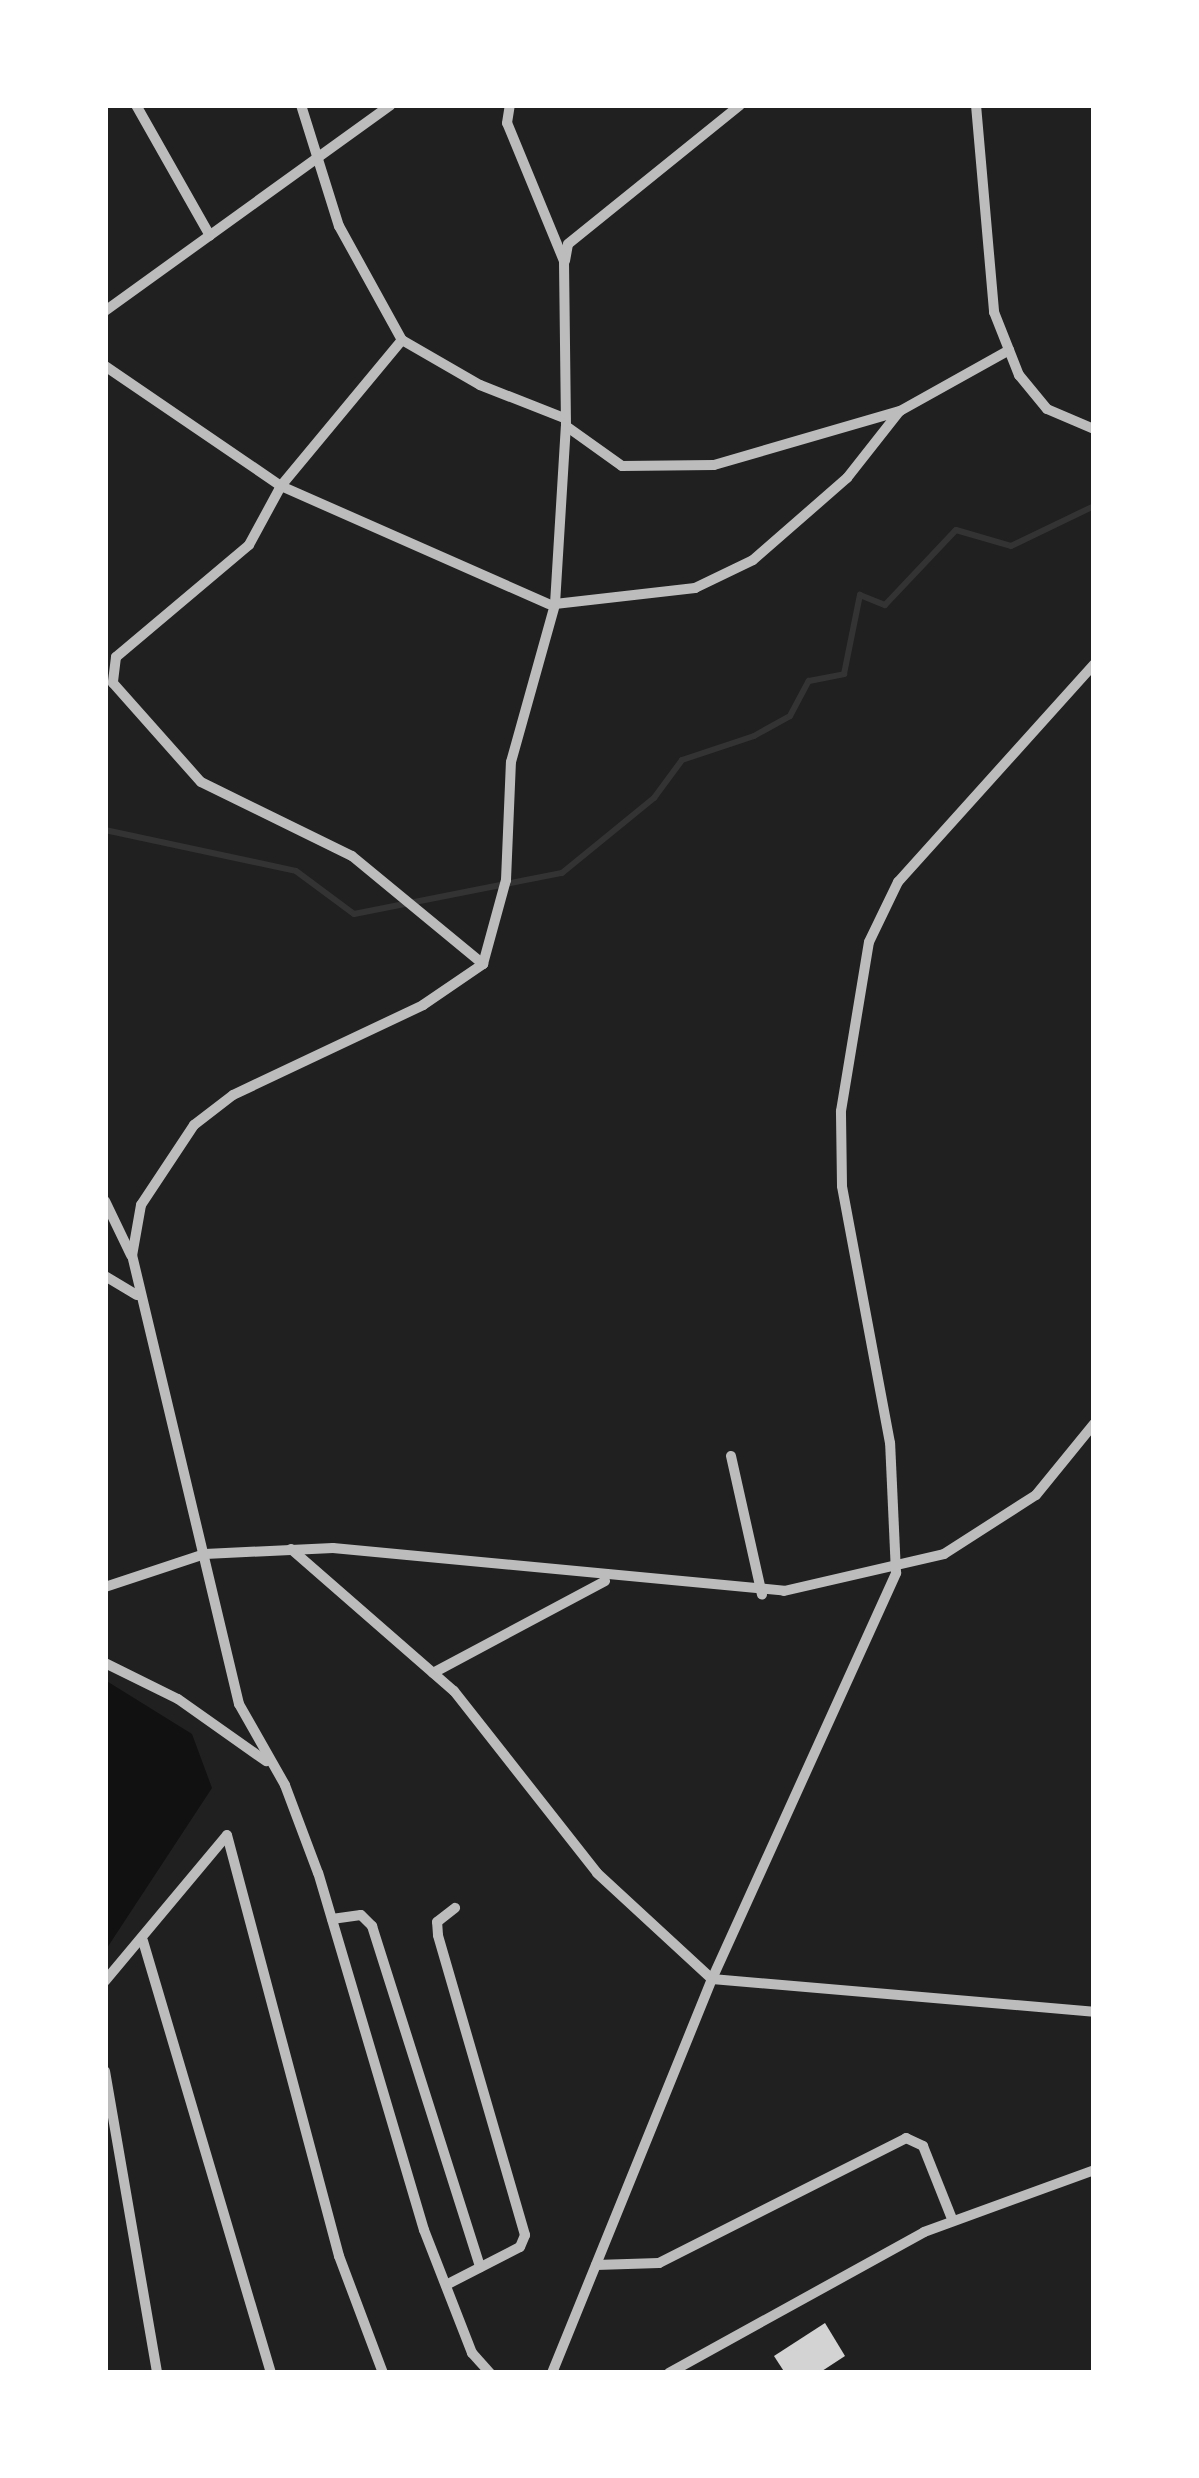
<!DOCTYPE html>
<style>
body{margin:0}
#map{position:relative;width:1199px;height:2478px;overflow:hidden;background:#111;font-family:"PT Serif",serif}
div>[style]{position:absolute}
.green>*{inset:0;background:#202020}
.stream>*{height:6px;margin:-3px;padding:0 3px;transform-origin:3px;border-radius:3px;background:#333}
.building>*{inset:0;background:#d3d3d3}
.minor>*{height:10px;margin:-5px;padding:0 5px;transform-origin:5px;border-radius:5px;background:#bcbcbc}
span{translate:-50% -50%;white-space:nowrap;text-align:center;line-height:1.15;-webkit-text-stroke:10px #fff;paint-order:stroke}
.frame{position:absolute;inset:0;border:108px solid #fff;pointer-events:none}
</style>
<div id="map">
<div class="green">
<i style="clip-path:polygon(105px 105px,1094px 105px,1094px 2373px,105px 2373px,105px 1951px,212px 1788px,192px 1734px,105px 1680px)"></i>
</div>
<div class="stream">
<i style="left:105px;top:830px;width:195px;rotate:12.1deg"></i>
<i style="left:296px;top:871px;width:72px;rotate:36.6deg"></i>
<i style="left:354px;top:914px;width:212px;rotate:-11.2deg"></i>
<i style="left:562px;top:873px;width:119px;rotate:-39.2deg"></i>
<i style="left:654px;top:798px;width:47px;rotate:-53.6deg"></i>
<i style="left:682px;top:760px;width:76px;rotate:-18.4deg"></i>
<i style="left:754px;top:736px;width:41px;rotate:-29.1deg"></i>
<i style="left:790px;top:716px;width:40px;rotate:-62deg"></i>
<i style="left:809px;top:681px;width:36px;rotate:-11deg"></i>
<i style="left:844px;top:674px;width:81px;rotate:-78.6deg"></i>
<i style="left:860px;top:595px;width:27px;rotate:22deg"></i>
<i style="left:885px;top:605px;width:103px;rotate:-46.6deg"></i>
<i style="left:956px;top:530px;width:57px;rotate:16.2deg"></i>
<i style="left:1011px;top:546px;width:92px;rotate:-25.7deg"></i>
</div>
<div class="building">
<i style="clip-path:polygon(825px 2323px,845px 2356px,819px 2373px,785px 2373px,774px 2356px)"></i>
</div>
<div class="minor">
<i style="left:136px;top:105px;width:150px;rotate:60.5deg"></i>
<i style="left:301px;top:105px;width:127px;rotate:72.6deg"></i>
<i style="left:339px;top:226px;width:130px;rotate:61.1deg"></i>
<i style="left:402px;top:340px;width:90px;rotate:30deg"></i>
<i style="left:480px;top:385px;width:90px;rotate:21.4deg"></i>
<i style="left:976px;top:105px;width:208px;rotate:85deg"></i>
<i style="left:994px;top:312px;width:68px;rotate:68.4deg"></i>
<i style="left:1019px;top:375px;width:44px;rotate:50.5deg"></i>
<i style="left:1047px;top:409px;width:51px;rotate:23.1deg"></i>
<i style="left:565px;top:261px;width:17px;rotate:-80deg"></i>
<i style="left:568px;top:244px;width:221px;rotate:-38.9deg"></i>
<i style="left:105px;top:311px;width:352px;rotate:-35.8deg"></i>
<i style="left:402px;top:340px;width:190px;rotate:129.7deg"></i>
<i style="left:281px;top:486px;width:67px;rotate:118.5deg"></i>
<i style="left:249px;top:545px;width:174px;rotate:139.9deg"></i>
<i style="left:116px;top:657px;width:26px;rotate:97deg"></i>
<i style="left:113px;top:683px;width:132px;rotate:48.4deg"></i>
<i style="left:201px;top:782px;width:168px;rotate:26.1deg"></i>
<i style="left:352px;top:856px;width:170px;rotate:39.5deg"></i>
<i style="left:105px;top:366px;width:213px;rotate:34.3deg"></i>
<i style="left:281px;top:486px;width:293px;rotate:23.8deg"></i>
<i style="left:566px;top:426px;width:69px;rotate:35.5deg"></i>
<i style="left:622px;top:466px;width:92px;rotate:-0.6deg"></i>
<i style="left:714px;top:465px;width:194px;rotate:-16.2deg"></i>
<i style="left:900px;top:411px;width:125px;rotate:-29.2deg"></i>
<i style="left:555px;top:604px;width:141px;rotate:-6.5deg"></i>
<i style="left:695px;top:588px;width:64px;rotate:-25.8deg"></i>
<i style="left:753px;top:560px;width:125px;rotate:-41.1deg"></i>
<i style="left:847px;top:478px;width:84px;rotate:-51.8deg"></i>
<i style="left:105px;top:1201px;width:60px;rotate:64.3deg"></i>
<i style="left:105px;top:1276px;width:37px;rotate:31deg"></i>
<i style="left:731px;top:1456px;width:142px;rotate:77.4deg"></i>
<i style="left:291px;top:1549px;width:216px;rotate:41.1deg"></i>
<i style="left:454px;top:1691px;width:231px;rotate:51.8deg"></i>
<i style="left:597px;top:1873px;width:156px;rotate:42.7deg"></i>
<i style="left:712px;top:1979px;width:383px;rotate:4.9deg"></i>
<i style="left:105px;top:1587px;width:105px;rotate:-18.3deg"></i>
<i style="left:205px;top:1554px;width:128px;rotate:-2.7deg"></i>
<i style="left:333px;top:1548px;width:453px;rotate:5.4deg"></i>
<i style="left:784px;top:1591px;width:164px;rotate:-13deg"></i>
<i style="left:944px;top:1554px;width:109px;rotate:-32.7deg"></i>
<i style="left:1036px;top:1495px;width:92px;rotate:-50.8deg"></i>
<i style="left:105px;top:1663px;width:81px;rotate:26.3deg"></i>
<i style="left:178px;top:1699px;width:108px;rotate:35.2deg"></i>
<i style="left:433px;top:1673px;width:195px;rotate:-28.1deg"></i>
<i style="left:227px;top:1835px;width:436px;rotate:75.1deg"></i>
<i style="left:339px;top:2256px;width:125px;rotate:69.4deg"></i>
<i style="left:332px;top:1919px;width:29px;rotate:-8deg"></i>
<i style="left:361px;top:1915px;width:16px;rotate:45deg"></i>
<i style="left:372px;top:1926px;width:358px;rotate:72.4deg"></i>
<i style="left:143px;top:1941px;width:451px;rotate:73.5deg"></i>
<i style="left:105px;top:1981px;width:190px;rotate:-50.1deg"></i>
<i style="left:105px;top:2071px;width:306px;rotate:80.2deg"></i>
<i style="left:596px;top:2265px;width:63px;rotate:-1.8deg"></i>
<i style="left:659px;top:2263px;width:277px;rotate:-26.8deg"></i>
<i style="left:906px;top:2138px;width:19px;rotate:25deg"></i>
<i style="left:923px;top:2146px;width:79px;rotate:68.3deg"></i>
<i style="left:446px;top:2285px;width:83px;rotate:-27.2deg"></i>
<i style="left:520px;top:2247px;width:13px;rotate:-67deg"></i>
<i style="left:525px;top:2235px;width:312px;rotate:-106.2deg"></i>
<i style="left:438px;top:1935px;width:13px;rotate:-94deg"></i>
<i style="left:437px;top:1922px;width:23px;rotate:-38deg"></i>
<i style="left:490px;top:2373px;width:27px;rotate:-132deg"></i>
<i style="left:472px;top:2353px;width:132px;rotate:-111.3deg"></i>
<i style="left:424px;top:2230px;width:372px;rotate:-106.5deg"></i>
<i style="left:318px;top:1873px;width:94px;rotate:-110.6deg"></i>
<i style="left:285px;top:1785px;width:93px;rotate:-119.6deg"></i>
<i style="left:239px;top:1704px;width:461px;rotate:-103.4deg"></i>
<i style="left:132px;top:1256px;width:52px;rotate:-80deg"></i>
<i style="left:141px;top:1205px;width:96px;rotate:-56.5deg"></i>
<i style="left:194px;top:1125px;width:49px;rotate:-37.6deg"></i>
<i style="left:233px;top:1095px;width:210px;rotate:-25.3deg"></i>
<i style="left:423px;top:1005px;width:73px;rotate:-34.3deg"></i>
<i style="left:483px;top:964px;width:87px;rotate:-74.7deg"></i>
<i style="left:506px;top:880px;width:118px;rotate:-87.6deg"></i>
<i style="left:511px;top:762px;width:164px;rotate:-74.4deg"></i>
<i style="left:555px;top:604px;width:178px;rotate:-86.5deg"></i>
<i style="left:566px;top:426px;width:165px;rotate:-90.7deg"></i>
<i style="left:564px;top:261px;width:149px;rotate:-112.4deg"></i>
<i style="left:507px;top:123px;width:18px;rotate:-81deg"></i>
<i style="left:552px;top:2373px;width:425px;rotate:-67.9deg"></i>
<i style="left:712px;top:1979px;width:446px;rotate:-65.6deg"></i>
<i style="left:896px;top:1573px;width:130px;rotate:-92.6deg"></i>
<i style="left:890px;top:1443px;width:261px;rotate:-100.6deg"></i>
<i style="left:842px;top:1186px;width:75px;rotate:-90.8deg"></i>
<i style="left:841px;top:1111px;width:171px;rotate:-80.6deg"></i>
<i style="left:869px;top:942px;width:67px;rotate:-64.2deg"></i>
<i style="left:898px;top:882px;width:293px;rotate:-48deg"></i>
<i style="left:669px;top:2373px;width:291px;rotate:-28.9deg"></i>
<i style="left:924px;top:2232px;width:181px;rotate:-20deg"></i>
</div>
<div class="frame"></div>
</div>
